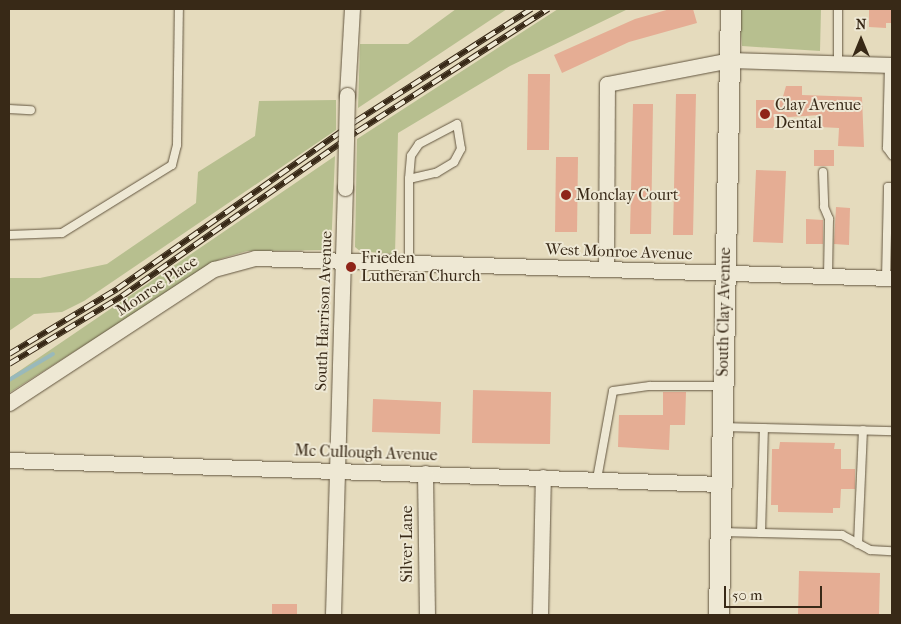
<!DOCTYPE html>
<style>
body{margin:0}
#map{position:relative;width:901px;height:624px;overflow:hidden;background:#e5dbbd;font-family:"IM FELL French Canon",serif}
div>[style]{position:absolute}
.green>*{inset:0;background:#b7bf8f}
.stream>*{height:4px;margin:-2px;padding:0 2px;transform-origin:2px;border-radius:2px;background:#99b9bb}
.building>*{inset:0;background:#e5ad94}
.roads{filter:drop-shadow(0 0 1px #635640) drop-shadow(0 0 1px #635640)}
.lane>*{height:8px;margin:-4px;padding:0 4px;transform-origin:4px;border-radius:4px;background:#eee8d4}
.street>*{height:15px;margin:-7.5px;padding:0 7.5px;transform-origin:7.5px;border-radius:7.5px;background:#eee8d4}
.secondary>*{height:20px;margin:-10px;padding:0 10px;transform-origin:10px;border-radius:10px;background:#eee8d4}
.rail>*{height:5.5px;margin-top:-2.75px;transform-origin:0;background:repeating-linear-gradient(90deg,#eee8d4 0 11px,#382917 0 22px);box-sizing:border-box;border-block:1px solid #382917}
.bridges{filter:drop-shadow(0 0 1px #635640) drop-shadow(0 0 1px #635640)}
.street-bridge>*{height:15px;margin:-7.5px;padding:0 7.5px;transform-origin:7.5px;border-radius:7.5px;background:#eee8d4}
.dots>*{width:14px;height:14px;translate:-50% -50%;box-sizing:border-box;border:2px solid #eee8d4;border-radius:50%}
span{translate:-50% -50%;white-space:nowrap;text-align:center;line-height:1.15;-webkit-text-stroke:4px #eee8d4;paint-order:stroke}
.poi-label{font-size:16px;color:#382917}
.left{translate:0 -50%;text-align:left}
.street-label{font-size:16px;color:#382917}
.frame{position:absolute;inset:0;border:10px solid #382917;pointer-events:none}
.north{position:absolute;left:836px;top:15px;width:50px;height:50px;-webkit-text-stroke:4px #eee8d4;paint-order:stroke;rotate:0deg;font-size:14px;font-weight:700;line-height:20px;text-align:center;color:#382917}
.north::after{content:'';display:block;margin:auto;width:18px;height:22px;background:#382917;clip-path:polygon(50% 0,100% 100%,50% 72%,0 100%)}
.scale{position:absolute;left:724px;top:586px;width:98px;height:22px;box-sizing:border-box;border:2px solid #382917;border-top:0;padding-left:6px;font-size:15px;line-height:18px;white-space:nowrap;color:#382917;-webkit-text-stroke:4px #eee8d4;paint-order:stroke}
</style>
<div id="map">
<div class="green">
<i style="clip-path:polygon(456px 9px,507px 9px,358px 108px,360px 44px,408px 44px)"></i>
<i style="clip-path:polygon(558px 9px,628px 9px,510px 66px,398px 133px,395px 254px,360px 251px,355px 247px,357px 139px)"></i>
<i style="clip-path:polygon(739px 9px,821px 9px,820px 51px,742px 46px)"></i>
<i style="clip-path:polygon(336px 100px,336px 130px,84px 301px,62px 312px,34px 314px,9px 331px,9px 278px,40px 278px,107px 264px,196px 203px,198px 172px,255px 136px,259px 101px)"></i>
<i style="clip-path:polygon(335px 156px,331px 250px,247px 251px,220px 259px,9px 393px,9px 378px)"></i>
</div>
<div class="stream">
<i style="left:9px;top:380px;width:51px;rotate:-30.6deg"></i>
</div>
<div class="building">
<i style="clip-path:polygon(670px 9px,693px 9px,697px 23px,629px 42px,562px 73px,554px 55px,635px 19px)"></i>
<i style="clip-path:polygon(869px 9px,892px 9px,892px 23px,886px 23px,886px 28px,869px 27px)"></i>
<i style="clip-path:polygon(528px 74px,550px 74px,549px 150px,527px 150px)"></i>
<i style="clip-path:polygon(786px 86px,802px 86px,802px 95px,862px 97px,864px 147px,838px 146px,839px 128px,819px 127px,820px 115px,774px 118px,774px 128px,756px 128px,756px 100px,782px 100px)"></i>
<i style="clip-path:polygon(676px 94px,696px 94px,693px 235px,673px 235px)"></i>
<i style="clip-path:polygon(633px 104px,653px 104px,651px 234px,630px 234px)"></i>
<i style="clip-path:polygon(814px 150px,834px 150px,834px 166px,814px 166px)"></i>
<i style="clip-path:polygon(556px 157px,578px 157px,577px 232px,555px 232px)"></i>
<i style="clip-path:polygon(756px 170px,786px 171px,783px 243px,753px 242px)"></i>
<i style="clip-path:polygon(836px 207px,850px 208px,849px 245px,834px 244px)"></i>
<i style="clip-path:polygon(806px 219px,823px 220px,823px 244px,806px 244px)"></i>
<i style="clip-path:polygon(473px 390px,551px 392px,550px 444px,472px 443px)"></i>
<i style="clip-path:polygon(663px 392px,686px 392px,685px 425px,670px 425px,669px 450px,618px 447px,619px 415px,663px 415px)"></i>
<i style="clip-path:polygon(373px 399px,441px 402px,440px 434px,372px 432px)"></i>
<i style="clip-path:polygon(780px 442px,835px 443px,834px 449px,841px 449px,841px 469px,855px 469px,855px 489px,841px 489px,840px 508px,833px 508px,833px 513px,778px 512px,778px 505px,771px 505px,772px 449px,779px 449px)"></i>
<i style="clip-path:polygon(799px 571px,880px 573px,879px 615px,798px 615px)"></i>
<i style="clip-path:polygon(272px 604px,297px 604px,297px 615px,272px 615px)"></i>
</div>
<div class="roads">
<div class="lane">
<i style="left:838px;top:9px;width:54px;rotate:90deg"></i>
<i style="left:889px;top:65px;width:83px;rotate:91.4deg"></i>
<i style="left:887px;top:148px;width:9px;rotate:54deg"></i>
<i style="left:9px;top:109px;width:22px;rotate:3deg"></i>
<i style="left:823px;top:172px;width:35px;rotate:88deg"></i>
<i style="left:824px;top:207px;width:13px;rotate:67deg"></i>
<i style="left:829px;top:219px;width:58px;rotate:91deg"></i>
<i style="left:409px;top:179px;width:28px;rotate:-13deg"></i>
<i style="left:436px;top:173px;width:21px;rotate:-31deg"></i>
<i style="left:454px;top:162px;width:15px;rotate:-62deg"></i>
<i style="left:461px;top:149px;width:25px;rotate:-99deg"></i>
<i style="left:457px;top:124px;width:43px;rotate:152.2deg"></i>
<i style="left:419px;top:144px;width:14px;rotate:124deg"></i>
<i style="left:411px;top:156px;width:23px;rotate:95deg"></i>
<i style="left:409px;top:179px;width:84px;rotate:90deg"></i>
<i style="left:9px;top:235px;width:53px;rotate:-2.2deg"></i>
<i style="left:62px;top:233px;width:129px;rotate:-31.7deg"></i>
<i style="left:172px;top:165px;width:21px;rotate:-76deg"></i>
<i style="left:177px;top:145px;width:136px;rotate:-89.2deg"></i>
<i style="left:886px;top:278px;width:91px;rotate:-88.7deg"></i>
<i style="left:888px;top:187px;width:4px"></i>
<i style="left:725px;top:427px;width:167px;rotate:1.4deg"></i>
<i style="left:597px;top:479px;width:89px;rotate:-79.7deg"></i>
<i style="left:613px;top:391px;width:37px;rotate:-8deg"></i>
<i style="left:650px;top:386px;width:73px"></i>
<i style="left:721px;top:532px;width:121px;rotate:1.4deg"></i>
<i style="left:842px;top:535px;width:32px;rotate:28deg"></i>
<i style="left:870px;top:550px;width:22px;rotate:3deg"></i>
<i style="left:761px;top:533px;width:105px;rotate:-88.4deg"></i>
<i style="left:858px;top:544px;width:114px;rotate:-87.5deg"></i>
</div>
<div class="street">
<i style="left:347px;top:95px;width:86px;rotate:-86.7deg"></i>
<i style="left:606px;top:268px;width:184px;rotate:-89.7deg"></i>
<i style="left:607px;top:84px;width:125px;rotate:-11deg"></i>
<i style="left:730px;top:60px;width:162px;rotate:1.8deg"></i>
<i style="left:9px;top:403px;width:245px;rotate:-33.2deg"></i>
<i style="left:214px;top:269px;width:42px;rotate:-15deg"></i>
<i style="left:255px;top:258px;width:637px;rotate:1.8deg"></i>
<i style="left:9px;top:460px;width:713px;rotate:1.93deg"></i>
<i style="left:425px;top:473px;width:142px;rotate:89.2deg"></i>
<i style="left:333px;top:615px;width:427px;rotate:-88.4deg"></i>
<i style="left:540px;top:615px;width:138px;rotate:-88.8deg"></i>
</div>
<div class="secondary">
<i style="left:719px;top:615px;width:606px;rotate:-88.87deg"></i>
</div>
</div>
<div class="rail">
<i style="left:9px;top:354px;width:126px;rotate:-31deg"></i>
<i style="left:117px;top:289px;width:292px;rotate:-35.1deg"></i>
<i style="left:356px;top:121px;width:208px;rotate:-32.6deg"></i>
<i style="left:9px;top:364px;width:132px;rotate:-31deg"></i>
<i style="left:122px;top:296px;width:288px;rotate:-35deg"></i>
<i style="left:358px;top:131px;width:226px;rotate:-32.7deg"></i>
</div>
<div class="bridges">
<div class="street-bridge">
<i style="left:345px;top:188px;width:93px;rotate:-88.8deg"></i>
</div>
</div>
<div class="dots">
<i style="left:765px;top:114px;background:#8f2418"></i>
<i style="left:566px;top:195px;background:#8f2418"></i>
<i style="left:351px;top:267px;background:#8f2418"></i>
</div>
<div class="poi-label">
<span class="left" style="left:775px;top:114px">Clay Avenue<br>Dental</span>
<span class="left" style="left:576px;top:195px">Monclay Court</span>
<span class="left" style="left:361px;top:267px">Frieden<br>Lutheran Church</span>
</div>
<div class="street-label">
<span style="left:619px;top:252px;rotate:2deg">West Monroe Avenue</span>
<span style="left:157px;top:286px;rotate:-34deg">Monroe Place</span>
<span style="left:324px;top:311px;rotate:-88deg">South Harrison Avenue</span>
<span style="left:724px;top:312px;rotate:-89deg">South Clay Avenue</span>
<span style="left:366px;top:453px;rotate:2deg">Mc Cullough Avenue</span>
<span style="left:407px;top:544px;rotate:-90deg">Silver Lane</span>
</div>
<div class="frame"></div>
<div class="north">N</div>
<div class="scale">50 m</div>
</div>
